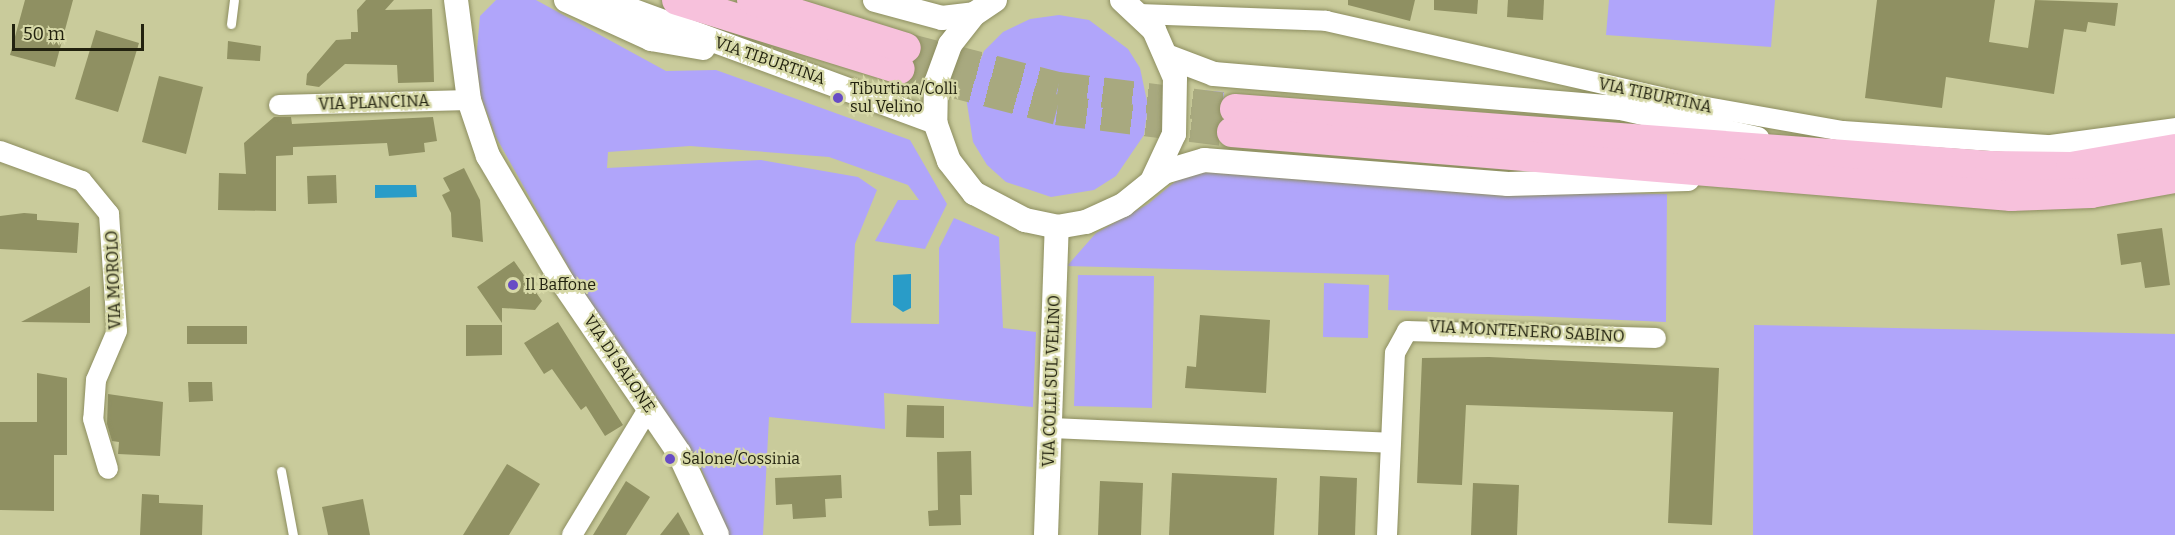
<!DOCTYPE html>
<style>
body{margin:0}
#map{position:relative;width:2175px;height:535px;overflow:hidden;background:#c9cb9b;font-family:Bitter,serif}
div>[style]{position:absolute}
.green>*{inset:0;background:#b0a5fa}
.water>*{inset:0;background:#299cc8}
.building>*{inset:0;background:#8f9062}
.primary-tunnel>*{height:30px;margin-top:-15px;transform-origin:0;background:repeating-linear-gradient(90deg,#a8a97f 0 30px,transparent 0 45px)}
.roads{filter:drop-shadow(0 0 2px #8d8e60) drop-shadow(0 0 2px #8d8e60)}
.service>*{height:9px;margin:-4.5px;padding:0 4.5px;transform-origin:4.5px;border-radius:4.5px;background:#fff}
.minor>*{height:20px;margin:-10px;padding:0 10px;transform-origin:10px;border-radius:10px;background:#fff}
.tertiary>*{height:24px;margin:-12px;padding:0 12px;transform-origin:12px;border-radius:12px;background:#fff}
.primary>*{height:30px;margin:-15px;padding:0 15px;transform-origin:15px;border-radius:15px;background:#f7c1dc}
.dots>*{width:16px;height:16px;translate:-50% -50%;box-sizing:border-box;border:3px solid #d6d8a7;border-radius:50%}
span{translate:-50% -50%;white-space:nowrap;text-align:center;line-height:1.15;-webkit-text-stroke:4.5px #d6d8a7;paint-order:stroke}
.street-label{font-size:16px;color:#22220f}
.poi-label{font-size:16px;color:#22220f}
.left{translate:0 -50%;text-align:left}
.scale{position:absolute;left:12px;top:24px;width:132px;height:27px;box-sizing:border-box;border:3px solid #22220f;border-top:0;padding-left:8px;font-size:18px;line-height:21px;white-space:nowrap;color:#22220f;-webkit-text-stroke:4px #d6d8a7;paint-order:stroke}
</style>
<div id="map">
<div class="green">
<i style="clip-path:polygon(496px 0,536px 0,666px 71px,716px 70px,910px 140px,947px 204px,925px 249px,875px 241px,898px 200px,919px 200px,908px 185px,829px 157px,690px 146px,608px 152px,607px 168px,761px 160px,858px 177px,877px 190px,855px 244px,851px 323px,939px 324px,939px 248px,954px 218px,999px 237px,1003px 328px,1036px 332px,1033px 407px,884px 393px,885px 429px,769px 417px,763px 535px,728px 535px,699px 463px,575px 279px,496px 137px,481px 96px,476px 60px,480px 16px)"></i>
<i style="clip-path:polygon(1609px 0,1775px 0,1771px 47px,1606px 35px)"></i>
<i style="clip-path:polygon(1059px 15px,1089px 20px,1128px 49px,1140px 68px,1148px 106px,1144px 135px,1116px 176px,1094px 190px,1051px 197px,1006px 182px,987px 165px,973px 142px,966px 97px,984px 51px,1003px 32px,1030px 19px)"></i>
<i style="clip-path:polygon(1199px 90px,1224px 92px,1220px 140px,1195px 138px)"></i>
<i style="clip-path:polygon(1214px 169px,1516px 192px,1667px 194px,1666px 322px,1388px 310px,1389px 275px,1067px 266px,1096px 233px,1148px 204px,1183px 175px)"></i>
<i style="clip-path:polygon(1078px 275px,1154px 276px,1152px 408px,1074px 406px)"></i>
<i style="clip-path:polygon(1324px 283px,1369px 285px,1368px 338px,1323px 337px)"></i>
<i style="clip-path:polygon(1754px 325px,2175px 334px,2175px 535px,1753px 535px)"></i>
</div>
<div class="water">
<i style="clip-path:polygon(375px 185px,416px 185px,417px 197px,375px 198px)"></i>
<i style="clip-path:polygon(911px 274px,911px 308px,903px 312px,893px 305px,893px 275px)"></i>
</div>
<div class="building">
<i style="clip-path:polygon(25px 0,73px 0,55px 67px,10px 55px)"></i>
<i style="clip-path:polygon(366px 0,394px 0,385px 10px,432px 9px,434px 82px,398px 83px,397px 65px,345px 64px,319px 87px,306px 85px,307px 74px,336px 40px,351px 39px,351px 32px,358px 32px,357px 10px)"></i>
<i style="clip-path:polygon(1348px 0,1415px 0,1410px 21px,1348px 5px)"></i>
<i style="clip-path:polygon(1434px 0,1478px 0,1477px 14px,1434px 10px)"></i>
<i style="clip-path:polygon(1508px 0,1544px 0,1543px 20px,1507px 17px)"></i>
<i style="clip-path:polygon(1877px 0,1995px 0,1989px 42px,2028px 48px,2035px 0,2118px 3px,2115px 26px,2088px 22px,2086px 32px,2064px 29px,2054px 94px,1946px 77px,1942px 108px,1865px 98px)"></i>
<i style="clip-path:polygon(96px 30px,139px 43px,118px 112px,75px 99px)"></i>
<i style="clip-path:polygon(228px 41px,261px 46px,260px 61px,227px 59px)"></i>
<i style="clip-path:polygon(159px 76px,203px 87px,186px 154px,142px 142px)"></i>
<i style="clip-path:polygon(274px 117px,291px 117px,292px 124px,433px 117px,437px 141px,424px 143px,425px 152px,389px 156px,387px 143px,293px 147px,293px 155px,276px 156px,276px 211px,218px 210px,219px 173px,246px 174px,244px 143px)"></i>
<i style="clip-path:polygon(464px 168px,480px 200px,483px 242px,452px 237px,451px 213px,442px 195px,450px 191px,443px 178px)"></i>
<i style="clip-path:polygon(336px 175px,337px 203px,308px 204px,307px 176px)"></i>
<i style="clip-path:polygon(24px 213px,37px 214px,37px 220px,79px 223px,77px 253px,0 249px,0 216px)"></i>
<i style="clip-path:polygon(2162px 228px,2170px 285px,2145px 288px,2141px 262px,2121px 265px,2117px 234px)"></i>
<i style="clip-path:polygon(514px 261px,542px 301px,535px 310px,502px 308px,502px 323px,477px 287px)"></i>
<i style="clip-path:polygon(90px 286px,90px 323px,21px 322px)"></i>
<i style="clip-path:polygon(1200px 315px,1270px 320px,1266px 393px,1185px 388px,1187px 366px,1196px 367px)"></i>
<i style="clip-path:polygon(558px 322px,623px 425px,605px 436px,586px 406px,581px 410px,552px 369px,544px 374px,524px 343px)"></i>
<i style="clip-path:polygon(466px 325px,502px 325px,502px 355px,466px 356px)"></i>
<i style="clip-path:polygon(187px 326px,247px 326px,247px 344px,187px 344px)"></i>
<i style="clip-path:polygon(1489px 357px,1719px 368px,1712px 525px,1668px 523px,1673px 412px,1466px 405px,1462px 485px,1417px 483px,1422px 358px)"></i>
<i style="clip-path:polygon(37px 373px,67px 378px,67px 455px,54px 455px,54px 511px,0 510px,0 422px,37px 422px)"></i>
<i style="clip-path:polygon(188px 382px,212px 382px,213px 401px,189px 402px)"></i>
<i style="clip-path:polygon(108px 394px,163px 402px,160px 456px,118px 454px,119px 442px,112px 441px,107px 424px)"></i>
<i style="clip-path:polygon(907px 405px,944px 406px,944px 438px,906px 437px)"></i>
<i style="clip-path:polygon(971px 451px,972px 495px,960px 495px,961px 525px,929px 526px,928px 511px,938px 510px,937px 452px)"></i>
<i style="clip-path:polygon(507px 464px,540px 484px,509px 535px,463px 535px)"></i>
<i style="clip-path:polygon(1172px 473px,1277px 478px,1274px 535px,1169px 535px)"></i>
<i style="clip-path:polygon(841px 475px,842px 498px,825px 499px,826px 517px,793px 519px,792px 504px,776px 505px,775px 478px)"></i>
<i style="clip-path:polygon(1320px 476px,1357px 478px,1355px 535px,1318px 535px)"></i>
<i style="clip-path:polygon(626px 481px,650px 497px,626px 535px,593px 535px)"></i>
<i style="clip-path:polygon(1100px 481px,1143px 483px,1141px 535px,1098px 535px)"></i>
<i style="clip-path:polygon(1473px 483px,1519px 485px,1517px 535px,1471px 535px)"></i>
<i style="clip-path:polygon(142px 494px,159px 495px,159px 503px,203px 505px,202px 535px,140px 535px)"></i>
<i style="clip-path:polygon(363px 499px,370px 535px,328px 535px,322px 507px)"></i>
<i style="clip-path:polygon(678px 512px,690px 535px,660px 535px)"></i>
</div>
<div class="primary-tunnel">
<i style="left:906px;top:48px;width:157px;rotate:14.4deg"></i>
<i style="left:1058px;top:87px;width:178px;rotate:7.1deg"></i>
<i style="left:900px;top:69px;width:162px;rotate:14.6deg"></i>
<i style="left:1057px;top:110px;width:176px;rotate:7.2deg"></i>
</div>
<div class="roads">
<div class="service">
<i style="left:231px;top:24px;width:24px;rotate:-83deg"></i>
<i style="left:281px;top:471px;width:65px;rotate:79.4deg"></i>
</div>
<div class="minor">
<i style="left:1139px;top:14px;width:187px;rotate:2.1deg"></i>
<i style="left:1326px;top:21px;width:385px;rotate:12.8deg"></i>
<i style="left:1701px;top:106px;width:144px;rotate:10deg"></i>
<i style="left:1843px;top:131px;width:208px;rotate:3.9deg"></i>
<i style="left:2051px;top:145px;width:125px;rotate:-7.8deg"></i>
<i style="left:279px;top:105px;width:190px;rotate:-1.5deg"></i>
<i style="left:0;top:151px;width:87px;rotate:20.1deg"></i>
<i style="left:82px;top:181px;width:43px;rotate:50.7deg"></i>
<i style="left:109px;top:214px;width:117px;rotate:86.1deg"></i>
<i style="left:117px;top:331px;width:53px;rotate:113.2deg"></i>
<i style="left:96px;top:380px;width:39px;rotate:94deg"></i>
<i style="left:93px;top:419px;width:52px;rotate:73.3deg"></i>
<i style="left:1050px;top:428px;width:341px;rotate:2.5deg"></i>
<i style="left:572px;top:535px;width:149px;rotate:-58.8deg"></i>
<i style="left:1387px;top:535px;width:182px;rotate:-87.5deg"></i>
<i style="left:1395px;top:353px;width:25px;rotate:-61deg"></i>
<i style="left:1407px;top:331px;width:249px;rotate:1.6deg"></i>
</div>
<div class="tertiary">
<i style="left:456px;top:0;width:101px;rotate:82.6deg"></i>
<i style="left:469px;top:100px;width:59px;rotate:71.3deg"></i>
<i style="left:488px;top:156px;width:147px;rotate:59.4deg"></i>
<i style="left:563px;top:283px;width:206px;rotate:55.7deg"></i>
<i style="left:679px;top:453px;width:90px;rotate:65.1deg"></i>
<i style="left:566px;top:0;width:94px;rotate:24.6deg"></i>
<i style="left:651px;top:39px;width:53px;rotate:9.8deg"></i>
<i style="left:604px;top:0;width:353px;rotate:20.2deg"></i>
<i style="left:875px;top:0;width:69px;rotate:15deg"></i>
<i style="left:942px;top:18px;width:32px;rotate:-7deg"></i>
<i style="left:995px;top:0;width:25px;rotate:146deg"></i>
<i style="left:974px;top:14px;width:39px;rotate:128deg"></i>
<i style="left:950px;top:45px;width:40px;rotate:110.2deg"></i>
<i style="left:936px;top:83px;width:39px;rotate:91deg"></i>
<i style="left:935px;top:122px;width:41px;rotate:70.3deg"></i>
<i style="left:949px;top:161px;width:41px;rotate:52deg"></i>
<i style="left:974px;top:193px;width:58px;rotate:27.9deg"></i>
<i style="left:1025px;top:220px;width:33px;rotate:12deg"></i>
<i style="left:1057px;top:227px;width:29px;rotate:-10deg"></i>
<i style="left:1086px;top:222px;width:41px;rotate:-24.7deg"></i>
<i style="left:1123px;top:205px;width:53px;rotate:-38.8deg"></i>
<i style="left:1164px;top:172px;width:42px;rotate:-16.7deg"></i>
<i style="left:1204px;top:160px;width:305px;rotate:4.5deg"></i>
<i style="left:1508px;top:184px;width:180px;rotate:-1.6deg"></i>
<i style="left:1122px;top:0;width:44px;rotate:43.2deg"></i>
<i style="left:1154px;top:30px;width:52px;rotate:66.4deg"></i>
<i style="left:1175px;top:78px;width:56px;rotate:91deg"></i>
<i style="left:1174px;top:134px;width:50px;rotate:115deg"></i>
<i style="left:1169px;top:57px;width:48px;rotate:20.7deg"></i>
<i style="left:1214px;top:74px;width:408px;rotate:4.8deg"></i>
<i style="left:1621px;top:108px;width:140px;rotate:12.8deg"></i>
<i style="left:1046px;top:535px;width:308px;rotate:-88deg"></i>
</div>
<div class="primary">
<i style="left:677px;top:0;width:233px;rotate:17.2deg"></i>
<i style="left:752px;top:0;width:161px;rotate:17.3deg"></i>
<i style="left:1235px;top:109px;width:757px;rotate:4.32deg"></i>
<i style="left:1990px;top:166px;width:81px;rotate:0.7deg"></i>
<i style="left:2071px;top:167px;width:106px;rotate:-9.8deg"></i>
<i style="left:1232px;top:132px;width:782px;rotate:4.7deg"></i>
<i style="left:2011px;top:196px;width:80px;rotate:-2.1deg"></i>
<i style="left:2091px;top:193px;width:85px;rotate:-10.1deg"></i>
</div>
</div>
<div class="dots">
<i style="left:838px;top:98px;background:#684cc5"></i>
<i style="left:513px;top:285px;background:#684cc5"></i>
<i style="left:670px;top:459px;background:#684cc5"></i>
</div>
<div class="street-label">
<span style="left:770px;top:61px;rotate:19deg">VIA TIBURTINA</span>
<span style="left:1655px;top:96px;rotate:12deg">VIA TIBURTINA</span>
<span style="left:374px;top:103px;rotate:-2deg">VIA PLANCINA</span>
<span style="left:114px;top:280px;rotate:-92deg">VIA MOROLO</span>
<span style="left:1527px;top:332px;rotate:3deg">VIA MONTENERO SABINO</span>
<span style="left:619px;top:364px;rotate:56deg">VIA DI SALONE</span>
<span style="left:1052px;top:381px;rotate:-88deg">VIA COLLI SUL VELINO</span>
</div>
<div class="poi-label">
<span class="left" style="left:850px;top:98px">Tiburtina/Colli<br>sul Velino</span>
<span class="left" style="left:525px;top:285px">Il Baffone</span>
<span class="left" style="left:682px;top:459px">Salone/Cossinia</span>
</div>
<div class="scale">50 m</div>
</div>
